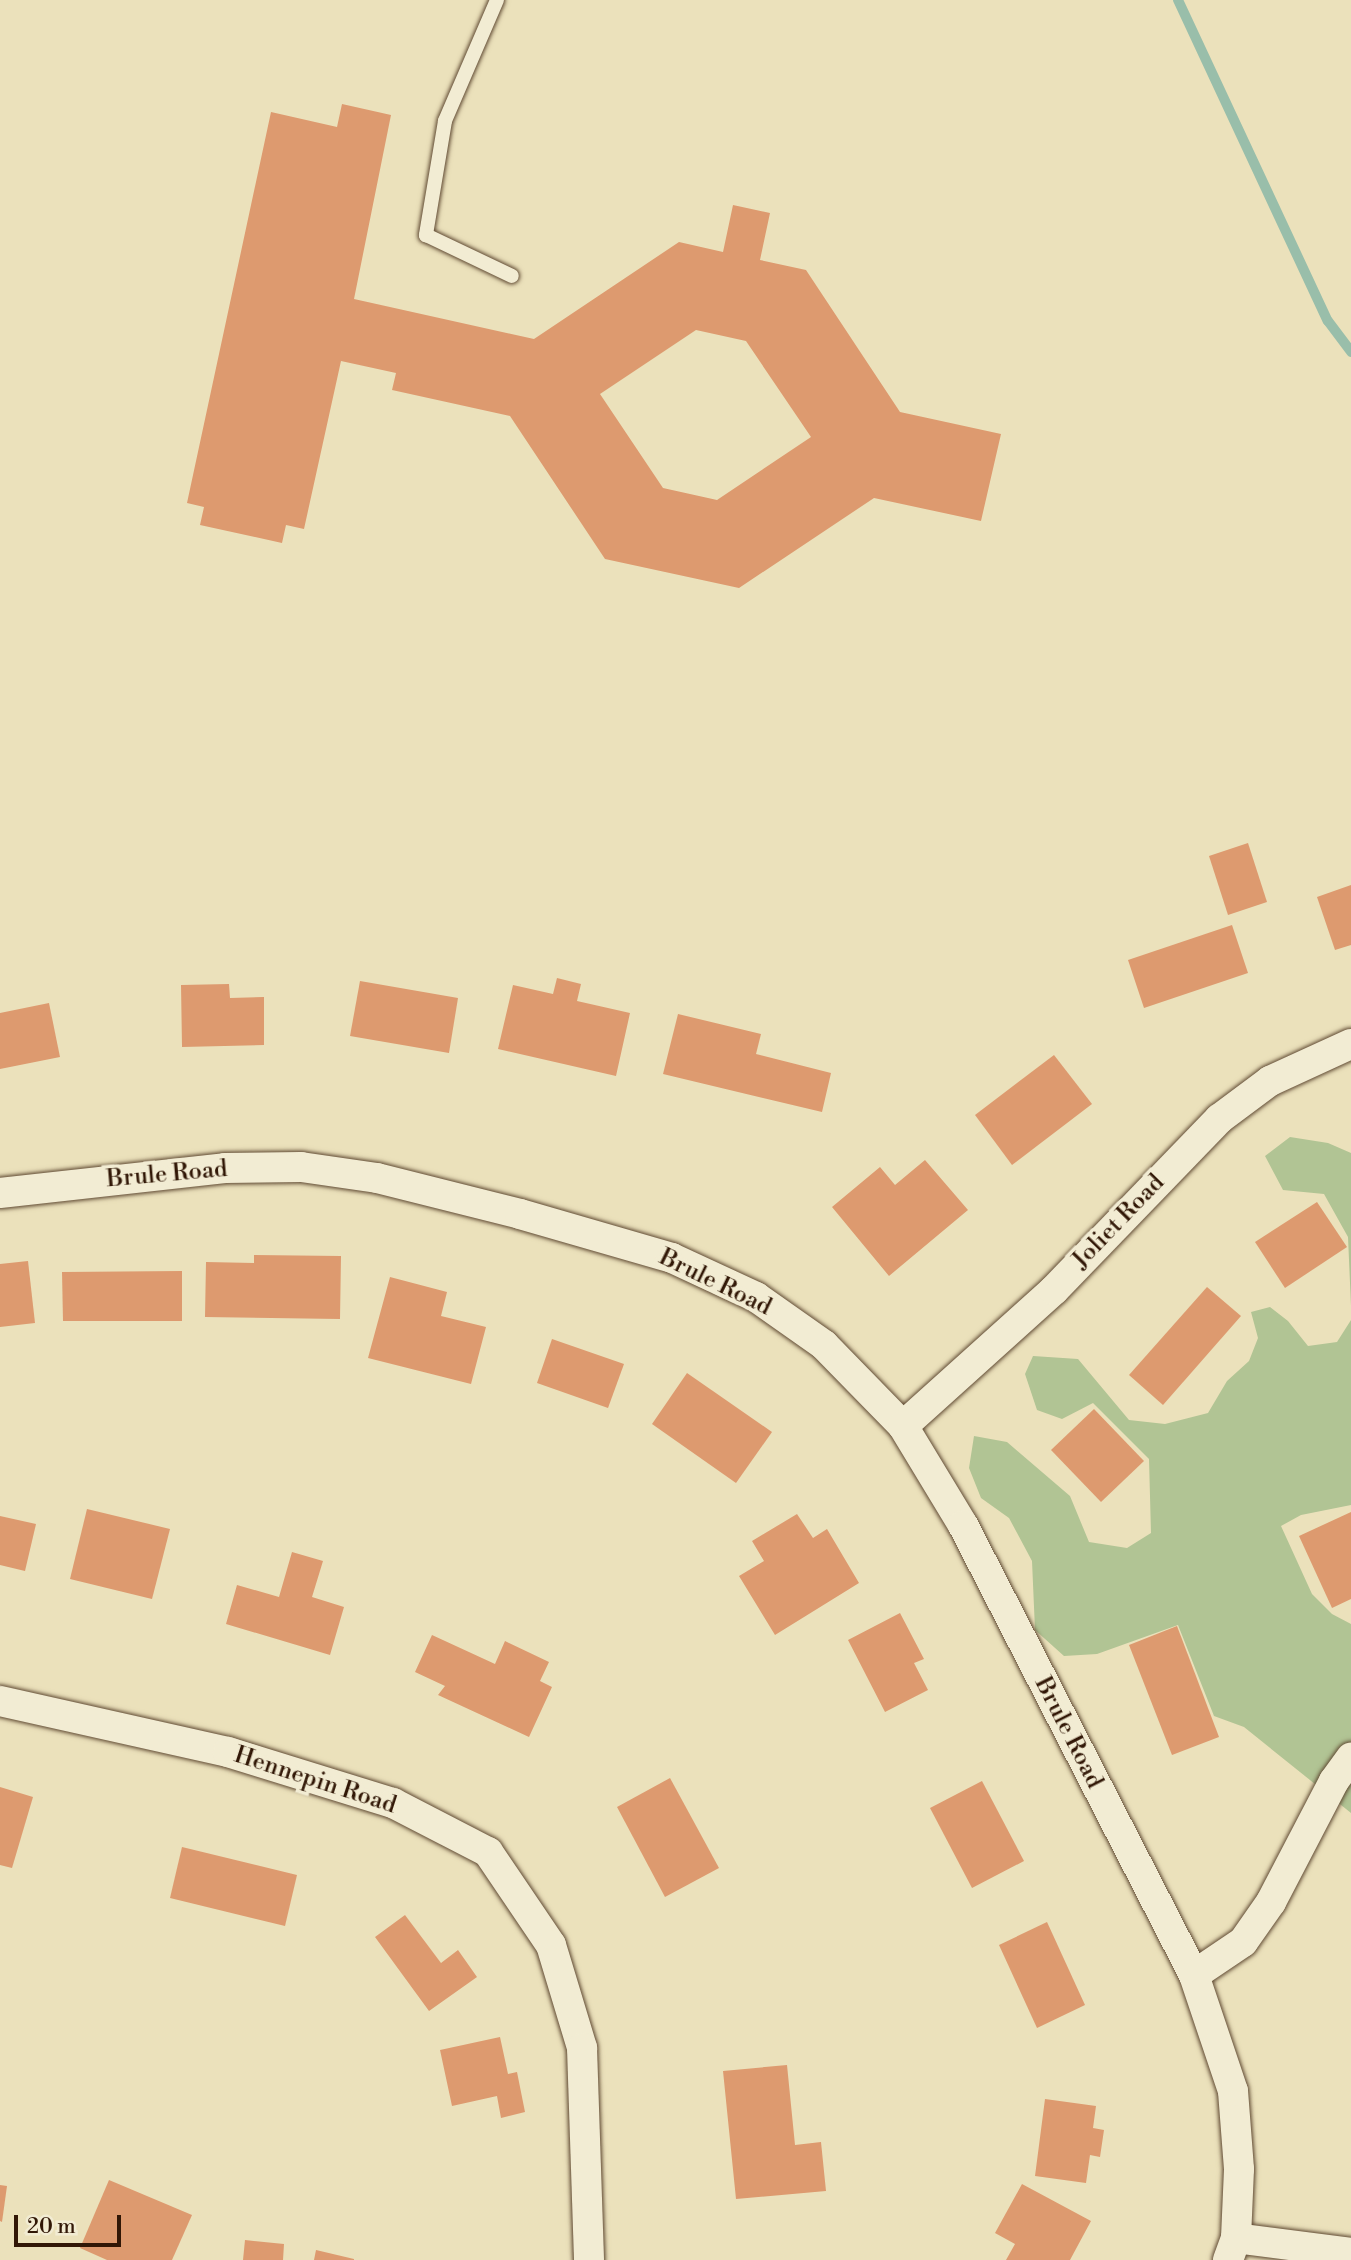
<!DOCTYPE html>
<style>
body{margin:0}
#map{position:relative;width:1351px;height:2260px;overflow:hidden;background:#ebe1bb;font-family:"Libre Bodoni",serif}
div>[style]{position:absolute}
.green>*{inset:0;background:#b1c494}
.stream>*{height:10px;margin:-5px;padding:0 5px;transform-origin:5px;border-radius:5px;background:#99beaa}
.building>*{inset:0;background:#dd9a6f}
.roads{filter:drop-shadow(0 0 2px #604a33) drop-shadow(0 0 2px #604a33)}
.service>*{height:14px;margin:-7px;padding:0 7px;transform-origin:7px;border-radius:7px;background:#f2ecd3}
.minor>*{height:30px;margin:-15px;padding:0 15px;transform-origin:15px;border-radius:15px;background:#f2ecd3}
span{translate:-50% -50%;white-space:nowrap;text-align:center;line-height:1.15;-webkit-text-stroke:7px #f2ecd3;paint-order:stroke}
.street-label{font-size:24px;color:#311706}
.scale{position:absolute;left:14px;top:2215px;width:107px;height:32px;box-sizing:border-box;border:4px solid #311706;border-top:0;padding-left:9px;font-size:21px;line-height:24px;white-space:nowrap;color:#311706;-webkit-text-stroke:5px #f2ecd3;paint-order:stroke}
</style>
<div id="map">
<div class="green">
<i style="clip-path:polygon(1290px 1137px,1328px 1143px,1351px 1153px,1351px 1306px,1348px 1237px,1324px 1194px,1283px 1190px,1265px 1156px)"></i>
<i style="clip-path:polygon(1270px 1307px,1288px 1321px,1308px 1346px,1337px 1342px,1351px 1320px,1351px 1505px,1301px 1515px,1281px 1526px,1312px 1594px,1332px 1614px,1351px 1624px,1351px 1813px,1244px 1727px,1214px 1716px,1178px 1625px,1097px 1654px,1064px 1656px,1035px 1630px,1032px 1561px,1009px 1518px,981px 1498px,969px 1468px,974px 1436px,1007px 1442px,1070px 1496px,1089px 1542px,1127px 1548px,1151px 1533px,1149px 1459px,1093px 1403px,1062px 1419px,1037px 1410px,1025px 1374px,1033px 1356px,1078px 1359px,1129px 1420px,1165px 1424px,1208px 1413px,1227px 1381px,1249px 1361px,1258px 1338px,1251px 1312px)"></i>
</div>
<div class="stream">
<i style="left:1178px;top:0;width:354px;rotate:65deg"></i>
<i style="left:1328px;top:321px;width:39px;rotate:53deg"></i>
</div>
<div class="building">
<i style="clip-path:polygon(evenodd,342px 104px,391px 115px,354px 299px,534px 339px,679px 242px,723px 252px,733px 205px,770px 213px,760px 260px,806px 270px,900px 412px,1001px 434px,981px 521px,874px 498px,739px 588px,605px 559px,510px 416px,392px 390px,396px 373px,341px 361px,304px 529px,286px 525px,282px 543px,200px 525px,204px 507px,187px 503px,271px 112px,337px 127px,342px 104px,696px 330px,746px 341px,811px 437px,717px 500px,663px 488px,600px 394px,696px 330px)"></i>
<i style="clip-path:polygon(1248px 843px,1267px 902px,1228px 915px,1209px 856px)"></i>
<i style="clip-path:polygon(1351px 885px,1351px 945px,1335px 950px,1317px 897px)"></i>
<i style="clip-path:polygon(1232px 925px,1248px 973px,1144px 1008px,1128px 960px)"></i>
<i style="clip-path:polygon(557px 978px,581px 984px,577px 1001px,630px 1013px,616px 1076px,498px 1049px,513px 985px,553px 994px)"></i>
<i style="clip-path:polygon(360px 981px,458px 998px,449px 1053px,350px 1036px)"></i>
<i style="clip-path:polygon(229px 984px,230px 998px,264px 997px,264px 1045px,182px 1047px,181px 985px)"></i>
<i style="clip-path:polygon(49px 1003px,60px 1057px,0 1069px,0 1013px)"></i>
<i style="clip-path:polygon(678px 1014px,761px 1034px,756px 1054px,831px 1073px,822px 1112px,663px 1074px)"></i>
<i style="clip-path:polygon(1054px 1055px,1092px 1104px,1012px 1165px,975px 1115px)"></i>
<i style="clip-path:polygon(925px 1160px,968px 1210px,889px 1276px,832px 1207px,880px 1167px,895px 1185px)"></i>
<i style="clip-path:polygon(1317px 1202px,1347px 1247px,1285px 1288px,1255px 1242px)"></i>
<i style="clip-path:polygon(254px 1255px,341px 1256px,340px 1319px,205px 1317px,206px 1262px,254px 1263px)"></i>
<i style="clip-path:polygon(28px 1261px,35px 1323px,0 1327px,0 1264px)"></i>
<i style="clip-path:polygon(182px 1271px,182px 1321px,63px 1321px,62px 1272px)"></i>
<i style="clip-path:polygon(390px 1277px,447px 1292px,441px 1316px,486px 1327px,471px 1384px,368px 1358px)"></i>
<i style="clip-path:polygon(1207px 1287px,1241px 1316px,1163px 1405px,1129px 1375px)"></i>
<i style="clip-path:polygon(552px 1339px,624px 1364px,608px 1408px,537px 1383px)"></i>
<i style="clip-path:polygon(687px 1373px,772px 1432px,736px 1483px,652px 1424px)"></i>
<i style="clip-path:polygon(1094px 1409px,1144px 1461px,1101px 1502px,1051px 1450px)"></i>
<i style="clip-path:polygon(87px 1509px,170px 1529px,152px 1599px,70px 1579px)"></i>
<i style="clip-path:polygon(1351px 1512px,1351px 1599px,1332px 1608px,1299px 1536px)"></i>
<i style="clip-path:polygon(797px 1514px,813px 1538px,827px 1529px,859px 1583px,775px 1635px,739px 1576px,764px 1561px,752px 1541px)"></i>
<i style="clip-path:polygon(0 1516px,36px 1524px,25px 1571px,0 1565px)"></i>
<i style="clip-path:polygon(292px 1552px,323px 1561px,312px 1597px,344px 1607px,330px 1655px,226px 1624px,237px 1585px,279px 1597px)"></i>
<i style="clip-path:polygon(900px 1613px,924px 1659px,914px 1663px,928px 1690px,885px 1712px,848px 1640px)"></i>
<i style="clip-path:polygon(1177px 1626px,1219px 1737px,1172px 1755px,1129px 1645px)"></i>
<i style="clip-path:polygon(432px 1635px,495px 1664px,505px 1641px,549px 1662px,540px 1681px,552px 1687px,529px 1737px,438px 1695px,445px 1686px,415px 1672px)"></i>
<i style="clip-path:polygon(670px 1778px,719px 1868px,665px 1897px,617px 1807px)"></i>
<i style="clip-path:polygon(982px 1781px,1024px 1861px,972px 1888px,930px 1808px)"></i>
<i style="clip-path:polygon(0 1787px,33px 1797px,12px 1868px,0 1865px)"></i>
<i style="clip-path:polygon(182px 1847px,297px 1875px,285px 1926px,170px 1898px)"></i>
<i style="clip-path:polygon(405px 1915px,441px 1963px,458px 1950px,477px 1977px,429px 2011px,375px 1937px)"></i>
<i style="clip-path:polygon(1047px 1922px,1085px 2005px,1037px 2028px,999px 1945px)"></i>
<i style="clip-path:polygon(500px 2037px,508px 2074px,517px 2072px,525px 2112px,501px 2118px,497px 2096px,452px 2106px,440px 2050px)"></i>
<i style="clip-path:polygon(787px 2065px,795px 2145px,821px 2142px,826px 2191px,736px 2199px,723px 2071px)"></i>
<i style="clip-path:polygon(1045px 2099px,1096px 2106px,1093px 2128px,1104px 2130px,1100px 2157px,1090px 2155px,1086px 2183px,1035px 2176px)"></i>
<i style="clip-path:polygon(109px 2180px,192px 2215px,172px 2260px,107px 2260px,80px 2248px)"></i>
<i style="clip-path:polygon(1022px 2184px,1091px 2221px,1070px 2260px,1006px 2260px,1015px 2244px,995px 2233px)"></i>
<i style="clip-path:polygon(0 2185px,7px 2186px,2px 2222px,0 2221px)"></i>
<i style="clip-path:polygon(245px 2240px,284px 2244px,283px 2260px,243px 2260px)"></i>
<i style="clip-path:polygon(316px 2250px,354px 2259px,354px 2260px,314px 2260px)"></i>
</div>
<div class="roads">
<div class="service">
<i style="left:497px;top:0;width:132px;rotate:113.3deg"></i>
<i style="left:445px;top:121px;width:116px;rotate:99.5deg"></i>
<i style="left:426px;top:235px;width:95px;rotate:25.5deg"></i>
</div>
<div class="minor">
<i style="left:0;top:1193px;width:226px;rotate:-6.3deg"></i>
<i style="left:225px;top:1168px;width:76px;rotate:-0.8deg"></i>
<i style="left:301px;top:1167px;width:77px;rotate:8.2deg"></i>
<i style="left:377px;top:1178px;width:147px;rotate:14.1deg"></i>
<i style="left:520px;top:1214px;width:158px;rotate:16.1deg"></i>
<i style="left:672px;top:1258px;width:93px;rotate:24.9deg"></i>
<i style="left:756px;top:1297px;width:83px;rotate:35.2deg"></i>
<i style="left:824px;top:1345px;width:113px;rotate:45.7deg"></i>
<i style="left:903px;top:1426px;width:116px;rotate:58.8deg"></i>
<i style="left:963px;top:1525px;width:506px;rotate:62.83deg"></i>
<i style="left:903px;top:1426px;width:203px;rotate:-42deg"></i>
<i style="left:1054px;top:1290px;width:238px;rotate:-46deg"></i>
<i style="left:1219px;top:1119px;width:64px;rotate:-36.7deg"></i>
<i style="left:1270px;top:1081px;width:89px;rotate:-24.6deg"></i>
<i style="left:0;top:1701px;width:234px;rotate:12.6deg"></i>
<i style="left:228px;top:1752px;width:173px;rotate:17.2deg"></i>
<i style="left:393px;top:1803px;width:107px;rotate:27.3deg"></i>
<i style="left:488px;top:1852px;width:112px;rotate:55.9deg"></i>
<i style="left:551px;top:1945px;width:108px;rotate:73.2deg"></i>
<i style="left:582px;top:2048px;width:212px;rotate:88.1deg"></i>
<i style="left:1236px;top:2238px;width:116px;rotate:7.4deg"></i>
<i style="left:1228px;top:2260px;width:23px;rotate:-70deg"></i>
<i style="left:1236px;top:2238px;width:69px;rotate:-87.5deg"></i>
<i style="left:1239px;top:2169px;width:78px;rotate:-94.4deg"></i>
<i style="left:1233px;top:2091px;width:122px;rotate:-108.6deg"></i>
<i style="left:1194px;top:1975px;width:59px;rotate:-34deg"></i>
<i style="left:1243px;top:1942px;width:49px;rotate:-55deg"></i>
<i style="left:1271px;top:1902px;width:136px;rotate:-62.5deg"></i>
<i style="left:1334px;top:1781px;width:29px;rotate:-54deg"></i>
</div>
</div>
<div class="street-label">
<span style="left:167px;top:1175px;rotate:-5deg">Brule Road</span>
<span style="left:1119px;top:1222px;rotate:-46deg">Joliet Road</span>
<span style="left:715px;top:1283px;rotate:26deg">Brule Road</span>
<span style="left:1068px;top:1733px;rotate:63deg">Brule Road</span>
<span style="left:315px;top:1781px;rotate:18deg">Hennepin Road</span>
</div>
<div class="scale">20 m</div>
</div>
